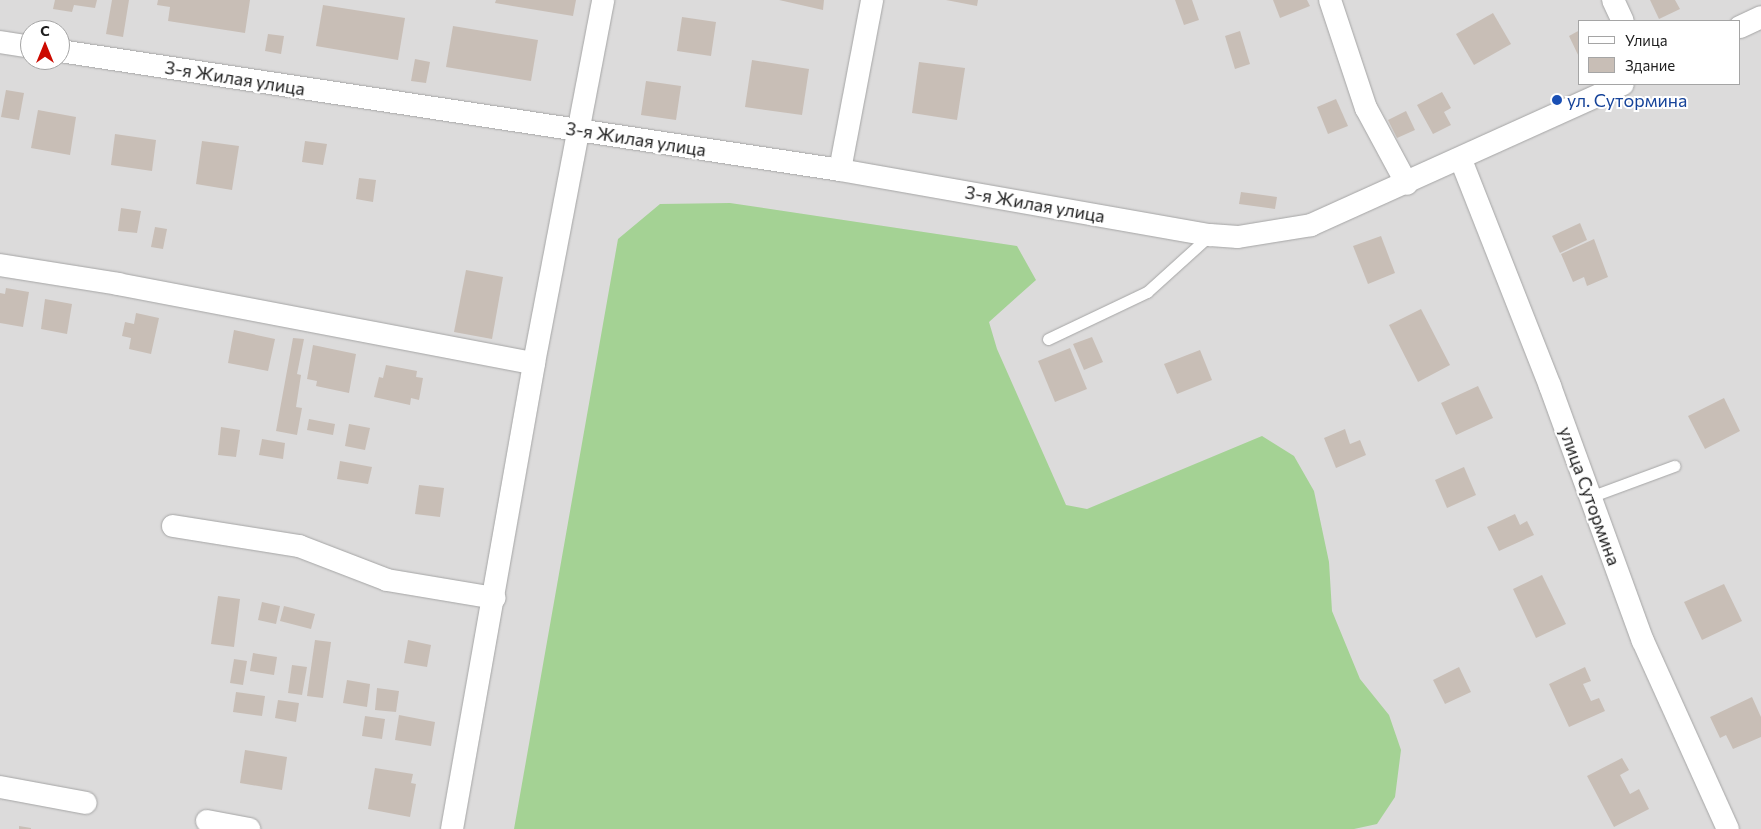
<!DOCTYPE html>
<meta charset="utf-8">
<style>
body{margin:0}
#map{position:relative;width:1761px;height:829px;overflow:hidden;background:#f0ece3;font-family:Commissioner,sans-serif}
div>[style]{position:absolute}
.residential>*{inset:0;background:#dcdbdb}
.forest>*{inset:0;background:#a4d294}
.building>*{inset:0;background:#c8beb6}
.roads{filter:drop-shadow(0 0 1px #a5a5a5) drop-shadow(0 0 1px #a5a5a5)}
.lane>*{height:11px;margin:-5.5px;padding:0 5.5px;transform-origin:5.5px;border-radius:5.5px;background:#fff}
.street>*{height:22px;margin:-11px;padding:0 11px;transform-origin:11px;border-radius:11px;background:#fff}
.dots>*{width:14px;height:14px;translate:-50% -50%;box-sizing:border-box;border:2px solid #fff;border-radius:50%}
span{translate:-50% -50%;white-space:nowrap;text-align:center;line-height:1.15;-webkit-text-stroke:4px #fff;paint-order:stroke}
.street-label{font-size:18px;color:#1e1e1e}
.transit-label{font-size:18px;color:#164399}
.left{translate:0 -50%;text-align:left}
.legend{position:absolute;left:1578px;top:20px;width:162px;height:65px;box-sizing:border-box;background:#fff;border:1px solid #a5a5a5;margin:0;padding:6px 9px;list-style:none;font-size:15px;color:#1e1e1e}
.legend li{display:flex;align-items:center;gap:10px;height:25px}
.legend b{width:25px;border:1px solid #a5a5a5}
.north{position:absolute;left:20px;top:20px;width:50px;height:50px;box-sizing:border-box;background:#fff;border:1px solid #a5a5a5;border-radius:50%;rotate:0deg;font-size:14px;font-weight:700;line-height:20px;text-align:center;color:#1e1e1e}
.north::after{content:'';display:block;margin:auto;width:18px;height:22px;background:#cc0a00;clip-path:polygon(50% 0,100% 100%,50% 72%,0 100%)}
</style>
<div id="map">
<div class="residential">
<i style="clip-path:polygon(evenodd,0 0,1761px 0,1761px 829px,0 829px,0 0,1580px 21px,1740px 21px,1740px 84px,1580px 84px,1580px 21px,0 0,30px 30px,60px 30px,60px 60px,30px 60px,30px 30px)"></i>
</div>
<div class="forest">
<i style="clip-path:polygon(730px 203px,1017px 246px,1036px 280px,989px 322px,997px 349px,1066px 505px,1087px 509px,1262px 436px,1294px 456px,1314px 491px,1329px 562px,1332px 611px,1360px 679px,1389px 715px,1401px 750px,1395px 797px,1377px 824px,1354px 829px,514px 829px,618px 239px,660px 204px)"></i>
</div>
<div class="building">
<i style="clip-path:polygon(55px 0,97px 0,95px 8px,74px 5px,72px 12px,53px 9px)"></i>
<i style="clip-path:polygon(112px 0,129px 0,123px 37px,106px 34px)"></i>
<i style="clip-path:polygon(158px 0,250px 0,245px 33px,168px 21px,170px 7px,157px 5px)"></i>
<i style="clip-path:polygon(496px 0,576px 0,573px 16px,495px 3px)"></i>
<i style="clip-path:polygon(779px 0,824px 0,823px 10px)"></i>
<i style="clip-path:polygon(946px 0,978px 0,977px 6px)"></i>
<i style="clip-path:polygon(1175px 0,1192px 0,1199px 20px,1184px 25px)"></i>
<i style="clip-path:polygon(1273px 0,1307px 0,1310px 6px,1280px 18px)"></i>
<i style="clip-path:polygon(1650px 0,1675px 0,1680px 9px,1659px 19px)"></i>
<i style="clip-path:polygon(323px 5px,405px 18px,398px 60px,316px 46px)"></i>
<i style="clip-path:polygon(1493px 13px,1511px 44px,1474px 65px,1456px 34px)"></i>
<i style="clip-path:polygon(682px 17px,716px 22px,711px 56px,677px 51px)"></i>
<i style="clip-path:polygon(453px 26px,538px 40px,531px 81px,446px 67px)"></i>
<i style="clip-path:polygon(1580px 30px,1580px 59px,1569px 36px)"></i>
<i style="clip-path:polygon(1240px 31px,1250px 64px,1235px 69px,1225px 36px)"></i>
<i style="clip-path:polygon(268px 34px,284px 36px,281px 54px,265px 51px)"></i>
<i style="clip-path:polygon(415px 59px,430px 62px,426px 83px,411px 81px)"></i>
<i style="clip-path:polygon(752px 60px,809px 69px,802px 115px,745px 107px)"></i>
<i style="clip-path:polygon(919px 62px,965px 68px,957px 120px,912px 113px)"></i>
<i style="clip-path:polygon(646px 81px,681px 86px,676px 120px,641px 115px)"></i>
<i style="clip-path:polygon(6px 90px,24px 93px,19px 120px,1px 117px)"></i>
<i style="clip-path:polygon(1442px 92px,1451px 108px,1444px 112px,1451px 125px,1433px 134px,1417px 105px)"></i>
<i style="clip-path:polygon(1336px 99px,1348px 126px,1328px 134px,1317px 107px)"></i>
<i style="clip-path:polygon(38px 110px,76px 117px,70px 155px,31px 148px)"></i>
<i style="clip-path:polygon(1406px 111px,1415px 130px,1397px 138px,1388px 120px)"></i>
<i style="clip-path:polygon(115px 134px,156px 140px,152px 171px,111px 165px)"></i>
<i style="clip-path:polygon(202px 141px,239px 146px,232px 190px,196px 184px)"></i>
<i style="clip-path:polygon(305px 141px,327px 144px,323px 165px,302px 162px)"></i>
<i style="clip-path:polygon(359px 178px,376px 180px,373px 202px,356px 199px)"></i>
<i style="clip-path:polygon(1241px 192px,1277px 197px,1275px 209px,1239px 204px)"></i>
<i style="clip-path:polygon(121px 208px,141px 211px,137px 233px,118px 231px)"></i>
<i style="clip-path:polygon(1580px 223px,1587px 240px,1560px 253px,1552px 236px)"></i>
<i style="clip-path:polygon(155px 227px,167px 229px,163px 249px,151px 247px)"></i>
<i style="clip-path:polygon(1381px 236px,1395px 273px,1368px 284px,1353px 246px)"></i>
<i style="clip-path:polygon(1594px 239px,1608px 277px,1587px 286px,1584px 277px,1573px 282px,1561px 254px)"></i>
<i style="clip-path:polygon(466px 270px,503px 277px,492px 339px,454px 332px)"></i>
<i style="clip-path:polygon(6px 288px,29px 292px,23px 327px,0 323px,0 293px,5px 294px)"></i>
<i style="clip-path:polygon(45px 299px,72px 304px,67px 334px,41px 329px)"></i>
<i style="clip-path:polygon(1421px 309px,1450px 365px,1418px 382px,1389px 325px)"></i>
<i style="clip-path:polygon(136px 313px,159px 318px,151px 354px,129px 349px,131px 338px,122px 336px,125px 322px,134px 324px)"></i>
<i style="clip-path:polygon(234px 330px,275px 339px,268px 371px,228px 363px)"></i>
<i style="clip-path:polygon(1092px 337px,1103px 362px,1084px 370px,1073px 344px)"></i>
<i style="clip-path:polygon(293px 338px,304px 339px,297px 374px,301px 375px,296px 407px,302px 408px,297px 435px,276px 431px)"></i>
<i style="clip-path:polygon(313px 345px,356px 354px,349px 393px,316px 386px,317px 381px,307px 379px)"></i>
<i style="clip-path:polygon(1070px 348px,1087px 389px,1055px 402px,1038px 361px)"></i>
<i style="clip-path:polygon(1200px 350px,1212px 380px,1177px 394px,1164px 364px)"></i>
<i style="clip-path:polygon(386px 365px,417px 371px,416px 377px,423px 378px,419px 400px,411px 398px,410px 405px,374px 397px,379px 377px,383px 378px)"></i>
<i style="clip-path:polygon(1478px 386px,1493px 418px,1456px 435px,1441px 403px)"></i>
<i style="clip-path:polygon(1724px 398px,1740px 431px,1705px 449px,1688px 416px)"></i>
<i style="clip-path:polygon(309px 419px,335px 424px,333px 435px,307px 430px)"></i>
<i style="clip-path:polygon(349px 424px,370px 428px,365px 450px,345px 446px)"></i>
<i style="clip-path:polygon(221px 427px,240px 430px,236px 457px,218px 455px)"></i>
<i style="clip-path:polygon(1345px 429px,1350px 444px,1360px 440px,1366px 455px,1336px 468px,1324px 438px)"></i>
<i style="clip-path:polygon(262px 439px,285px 443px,283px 459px,259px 455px)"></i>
<i style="clip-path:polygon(340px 461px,372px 467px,368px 484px,337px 479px)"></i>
<i style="clip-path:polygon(1464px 467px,1476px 495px,1447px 508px,1435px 480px)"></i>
<i style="clip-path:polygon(419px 485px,444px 488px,440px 517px,415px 514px)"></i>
<i style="clip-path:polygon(1515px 514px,1520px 525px,1527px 521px,1534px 535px,1499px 551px,1487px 527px)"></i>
<i style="clip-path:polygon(1542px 575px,1566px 624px,1536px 638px,1513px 589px)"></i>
<i style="clip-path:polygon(1724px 584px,1742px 621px,1702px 640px,1684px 602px)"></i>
<i style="clip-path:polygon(218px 596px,240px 599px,234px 647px,211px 644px)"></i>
<i style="clip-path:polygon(262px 602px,280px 606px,276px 624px,258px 620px)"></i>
<i style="clip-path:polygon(284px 606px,315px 614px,311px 629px,280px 621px)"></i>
<i style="clip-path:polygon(315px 640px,331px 642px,323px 698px,307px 696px)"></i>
<i style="clip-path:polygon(408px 640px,431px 645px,427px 667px,404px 663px)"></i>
<i style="clip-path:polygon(253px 653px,277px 657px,274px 675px,250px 671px)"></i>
<i style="clip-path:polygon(234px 659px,247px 661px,243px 685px,230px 683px)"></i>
<i style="clip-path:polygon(292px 665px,307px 667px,302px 695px,288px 693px)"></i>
<i style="clip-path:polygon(1459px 667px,1471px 692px,1445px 704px,1433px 680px)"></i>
<i style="clip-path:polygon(1585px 667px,1591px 681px,1583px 684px,1591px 701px,1599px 698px,1605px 711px,1569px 727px,1549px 684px)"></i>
<i style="clip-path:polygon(347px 680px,370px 684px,367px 707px,343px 703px)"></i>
<i style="clip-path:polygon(377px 688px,399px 691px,396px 712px,375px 710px)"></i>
<i style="clip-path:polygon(236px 692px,265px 696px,262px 716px,233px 712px)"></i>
<i style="clip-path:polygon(1752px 697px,1761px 717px,1761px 737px,1733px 749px,1726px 735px,1720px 738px,1710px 717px)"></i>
<i style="clip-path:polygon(278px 700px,299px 703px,296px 722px,275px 718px)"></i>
<i style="clip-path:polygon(399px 715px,435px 722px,431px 746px,395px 740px)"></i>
<i style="clip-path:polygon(365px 716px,385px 719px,382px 739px,362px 736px)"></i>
<i style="clip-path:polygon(245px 750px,287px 757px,282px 790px,240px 783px)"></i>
<i style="clip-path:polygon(1622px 758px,1629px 770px,1620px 775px,1630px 794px,1639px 789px,1649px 809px,1614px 827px,1587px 776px)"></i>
<i style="clip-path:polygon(375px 768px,413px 774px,411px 783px,416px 784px,410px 817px,368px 809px)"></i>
<i style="clip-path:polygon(19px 826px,31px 828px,31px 829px,19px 829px)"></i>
</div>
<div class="roads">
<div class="lane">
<i style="left:1048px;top:339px;width:110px;rotate:-25.4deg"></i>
<i style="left:1147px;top:292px;width:85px;rotate:-42.1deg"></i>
<i style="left:1590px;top:497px;width:90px;rotate:-20.3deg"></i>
</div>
<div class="street">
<i style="left:1330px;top:0;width:114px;rotate:71.6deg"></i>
<i style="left:1366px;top:108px;width:86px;rotate:61.7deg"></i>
<i style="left:1613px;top:0;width:23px;rotate:65deg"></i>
<i style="left:1740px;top:27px;width:23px;rotate:-25deg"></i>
<i style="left:0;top:42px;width:30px;rotate:9deg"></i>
<i style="left:60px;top:51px;width:789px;rotate:8.67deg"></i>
<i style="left:840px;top:170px;width:376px;rotate:10deg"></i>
<i style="left:1210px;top:235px;width:28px;rotate:4deg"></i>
<i style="left:1238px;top:237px;width:74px;rotate:-9.3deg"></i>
<i style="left:1311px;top:225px;width:342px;rotate:-24.3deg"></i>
<i style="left:1461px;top:160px;width:243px;rotate:68.5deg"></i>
<i style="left:1550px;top:386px;width:271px;rotate:70deg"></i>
<i style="left:1643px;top:641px;width:206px;rotate:65.7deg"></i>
<i style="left:840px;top:170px;width:173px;rotate:-79.3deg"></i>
<i style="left:0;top:265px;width:120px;rotate:9.1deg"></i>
<i style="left:118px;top:284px;width:423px;rotate:10.8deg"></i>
<i style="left:173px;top:526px;width:128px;rotate:9deg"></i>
<i style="left:299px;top:546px;width:94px;rotate:21.1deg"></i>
<i style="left:387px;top:580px;width:109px;rotate:9.5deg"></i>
<i style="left:0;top:787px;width:87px;rotate:10.5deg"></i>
<i style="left:207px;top:821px;width:43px;rotate:10.8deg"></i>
<i style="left:452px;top:829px;width:473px;rotate:-80deg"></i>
<i style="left:534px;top:363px;width:369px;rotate:-79.2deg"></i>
</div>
</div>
<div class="dots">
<i style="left:1557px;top:100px;background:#1a4fb4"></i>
</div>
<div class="street-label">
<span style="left:235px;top:78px;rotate:9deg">3-я Жилая улица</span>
<span style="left:636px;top:139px;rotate:9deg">3-я Жилая улица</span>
<span style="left:1035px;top:204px;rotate:10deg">3-я Жилая улица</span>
<span style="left:1590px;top:496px;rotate:70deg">улица Сутормина</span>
</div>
<div class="transit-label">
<span class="left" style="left:1567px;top:100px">ул. Сутормина</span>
</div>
<ul class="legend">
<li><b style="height:6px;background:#fff"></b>Улица</li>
<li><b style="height:14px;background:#c8beb6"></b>Здание</li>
</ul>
<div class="north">С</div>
</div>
